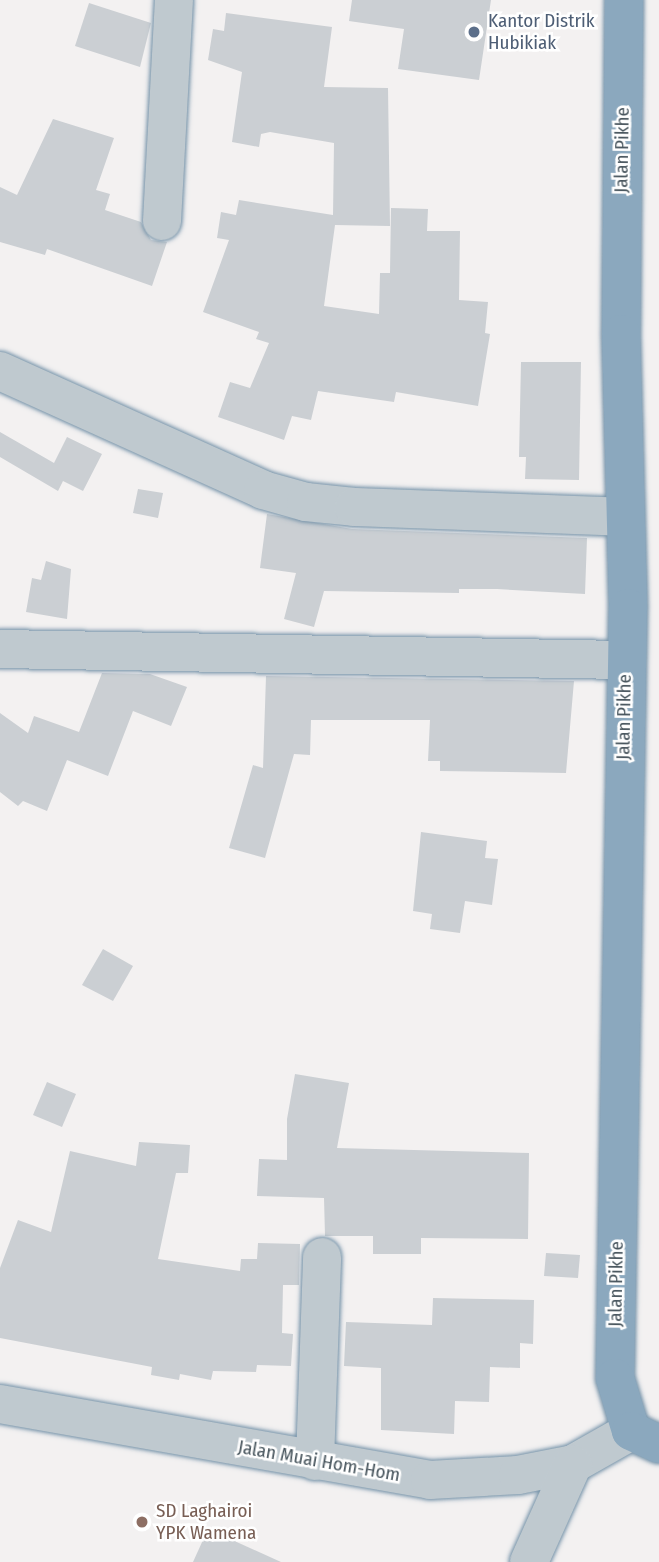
<!DOCTYPE html>
<style>
body{margin:0}
#map{position:relative;width:659px;height:1562px;overflow:hidden;background:#f3f1f1;font-family:"Fira Sans Condensed",sans-serif}
div>[style]{position:absolute}
.building>*{inset:0;background:#cbcfd3}
.roads{filter:drop-shadow(0 0 2px #7693a9) drop-shadow(0 0 2px #7693a9)}
.minor>*{height:38px;margin:-19px;padding:0 19px;transform-origin:19px;border-radius:19px;background:#bfc9cf}
.highway>*{height:38px;margin:-19px;padding:0 19px;transform-origin:19px;border-radius:19px;background:#8ba8be}
.dots>*{width:19px;height:19px;translate:-50% -50%;box-sizing:border-box;border:4px solid #fff;border-radius:50%}
span{translate:-50% -50%;white-space:nowrap;text-align:center;line-height:1.15;-webkit-text-stroke:5px #fff;paint-order:stroke}
.service-label{font-size:19px;color:#4e5e75}
.left{translate:0 -50%;text-align:left}
.street-label{font-size:19px;color:#49565e}
.education-label{font-size:19px;color:#785e54}
</style>
<div id="map">
<div class="building">
<i style="clip-path:polygon(352px 0,491px 0,479px 80px,398px 69px,404px 29px,349px 21px)"></i>
<i style="clip-path:polygon(89px 3px,151px 23px,140px 67px,75px 46px)"></i>
<i style="clip-path:polygon(226px 13px,332px 27px,324px 87px,388px 88px,390px 226px,335px 225px,324px 306px,379px 314px,380px 273px,390px 273px,391px 208px,428px 209px,427px 231px,460px 231px,459px 300px,488px 302px,485px 333px,490px 334px,478px 406px,396px 392px,394px 402px,318px 391px,311px 420px,292px 416px,284px 440px,218px 417px,230px 382px,250px 388px,269px 343px,256px 339px,259px 332px,203px 312px,229px 240px,217px 238px,221px 212px,236px 215px,239px 200px,333px 215px,334px 143px,270px 132px,261px 134px,259px 147px,232px 142px,242px 72px,208px 60px,213px 29px,224px 31px)"></i>
<i style="clip-path:polygon(53px 119px,114px 138px,96px 190px,110px 194px,105px 210px,141px 222px,151px 240px,167px 242px,152px 286px,47px 249px,45px 255px,0 242px,0 187px,17px 195px)"></i>
<i style="clip-path:polygon(521px 362px,581px 362px,579px 480px,525px 479px,526px 457px,519px 457px)"></i>
<i style="clip-path:polygon(0 432px,54px 463px,67px 437px,102px 454px,83px 491px,63px 481px,58px 491px,0 457px)"></i>
<i style="clip-path:polygon(138px 489px,163px 493px,158px 518px,133px 513px)"></i>
<i style="clip-path:polygon(267px 514px,352px 529px,587px 538px,585px 594px,497px 589px,459px 589px,459px 593px,324px 591px,314px 627px,284px 619px,296px 573px,260px 568px)"></i>
<i style="clip-path:polygon(46px 561px,71px 569px,67px 619px,26px 612px,32px 578px,41px 580px)"></i>
<i style="clip-path:polygon(102px 673px,150px 674px,187px 687px,171px 726px,133px 711px,108px 776px,67px 760px,47px 811px,23px 801px,18px 806px,0 792px,0 713px,28px 733px,34px 716px,79px 732px)"></i>
<i style="clip-path:polygon(266px 676px,574px 681px,566px 773px,440px 771px,440px 761px,428px 761px,430px 720px,311px 720px,310px 755px,294px 754px,265px 858px,229px 848px,253px 765px,263px 768px)"></i>
<i style="clip-path:polygon(421px 832px,487px 841px,485px 858px,498px 859px,492px 905px,465px 901px,460px 933px,430px 929px,432px 914px,413px 911px)"></i>
<i style="clip-path:polygon(103px 949px,133px 966px,113px 1001px,82px 985px)"></i>
<i style="clip-path:polygon(295px 1074px,349px 1083px,337px 1148px,529px 1153px,528px 1239px,421px 1238px,421px 1254px,373px 1254px,373px 1236px,325px 1236px,324px 1198px,257px 1196px,259px 1159px,287px 1160px,287px 1119px)"></i>
<i style="clip-path:polygon(47px 1082px,76px 1094px,62px 1127px,33px 1115px)"></i>
<i style="clip-path:polygon(139px 1142px,190px 1145px,188px 1173px,176px 1173px,158px 1259px,240px 1271px,241px 1259px,257px 1259px,258px 1243px,300px 1244px,299px 1285px,283px 1285px,282px 1333px,293px 1334px,291px 1366px,257px 1365px,256px 1372px,213px 1371px,211px 1380px,180px 1374px,179px 1380px,151px 1375px,152px 1367px,0 1338px,0 1268px,18px 1220px,51px 1232px,70px 1151px,136px 1166px)"></i>
<i style="clip-path:polygon(546px 1253px,580px 1255px,578px 1278px,544px 1276px)"></i>
<i style="clip-path:polygon(433px 1298px,534px 1300px,533px 1344px,520px 1343px,520px 1368px,490px 1367px,489px 1402px,455px 1401px,454px 1434px,381px 1430px,381px 1368px,344px 1366px,346px 1322px,432px 1325px)"></i>
<i style="clip-path:polygon(208px 1529px,281px 1562px,193px 1562px)"></i>
</div>
<div class="roads">
<div class="minor">
<i style="left:162px;top:221px;width:221px;rotate:-86.9deg"></i>
<i style="left:0;top:371px;width:289px;rotate:24.3deg"></i>
<i style="left:263px;top:490px;width:45px;rotate:15.6deg"></i>
<i style="left:306px;top:502px;width:48px;rotate:5.9deg"></i>
<i style="left:354px;top:507px;width:270px;rotate:2.1deg"></i>
<i style="left:0;top:649px;width:625px;rotate:1.01deg"></i>
<i style="left:0;top:1404px;width:437px;rotate:10deg"></i>
<i style="left:430px;top:1480px;width:88px;rotate:-3.3deg"></i>
<i style="left:518px;top:1475px;width:56px;rotate:-11.3deg"></i>
<i style="left:573px;top:1464px;width:67px;rotate:-29.6deg"></i>
<i style="left:315px;top:1461px;width:204px;rotate:-88deg"></i>
<i style="left:529px;top:1562px;width:107px;rotate:-65.8deg"></i>
</div>
<div class="highway">
<i style="left:624px;top:0;width:334px;rotate:90.5deg"></i>
<i style="left:621px;top:334px;width:274px;rotate:88.5deg"></i>
<i style="left:628px;top:608px;width:770px;rotate:90.97deg"></i>
<i style="left:615px;top:1378px;width:55px;rotate:73.2deg"></i>
<i style="left:631px;top:1431px;width:31px;rotate:25deg"></i>
</div>
</div>
<div class="dots">
<i style="left:474px;top:32px;background:#5c6f8a"></i>
<i style="left:142px;top:1522px;background:#8d6e63"></i>
</div>
<div class="service-label">
<span class="left" style="left:488px;top:32px">Kantor Distrik<br>Hubikiak</span>
</div>
<div class="street-label">
<span style="left:622px;top:150px;rotate:-89deg">Jalan Pikhe</span>
<span style="left:624px;top:717px;rotate:-89deg">Jalan Pikhe</span>
<span style="left:616px;top:1284px;rotate:-89deg">Jalan Pikhe</span>
<span style="left:319px;top:1461px;rotate:10deg">Jalan Muai Hom-Hom</span>
</div>
<div class="education-label">
<span class="left" style="left:156px;top:1522px">SD Laghairoi<br>YPK Wamena</span>
</div>
</div>
